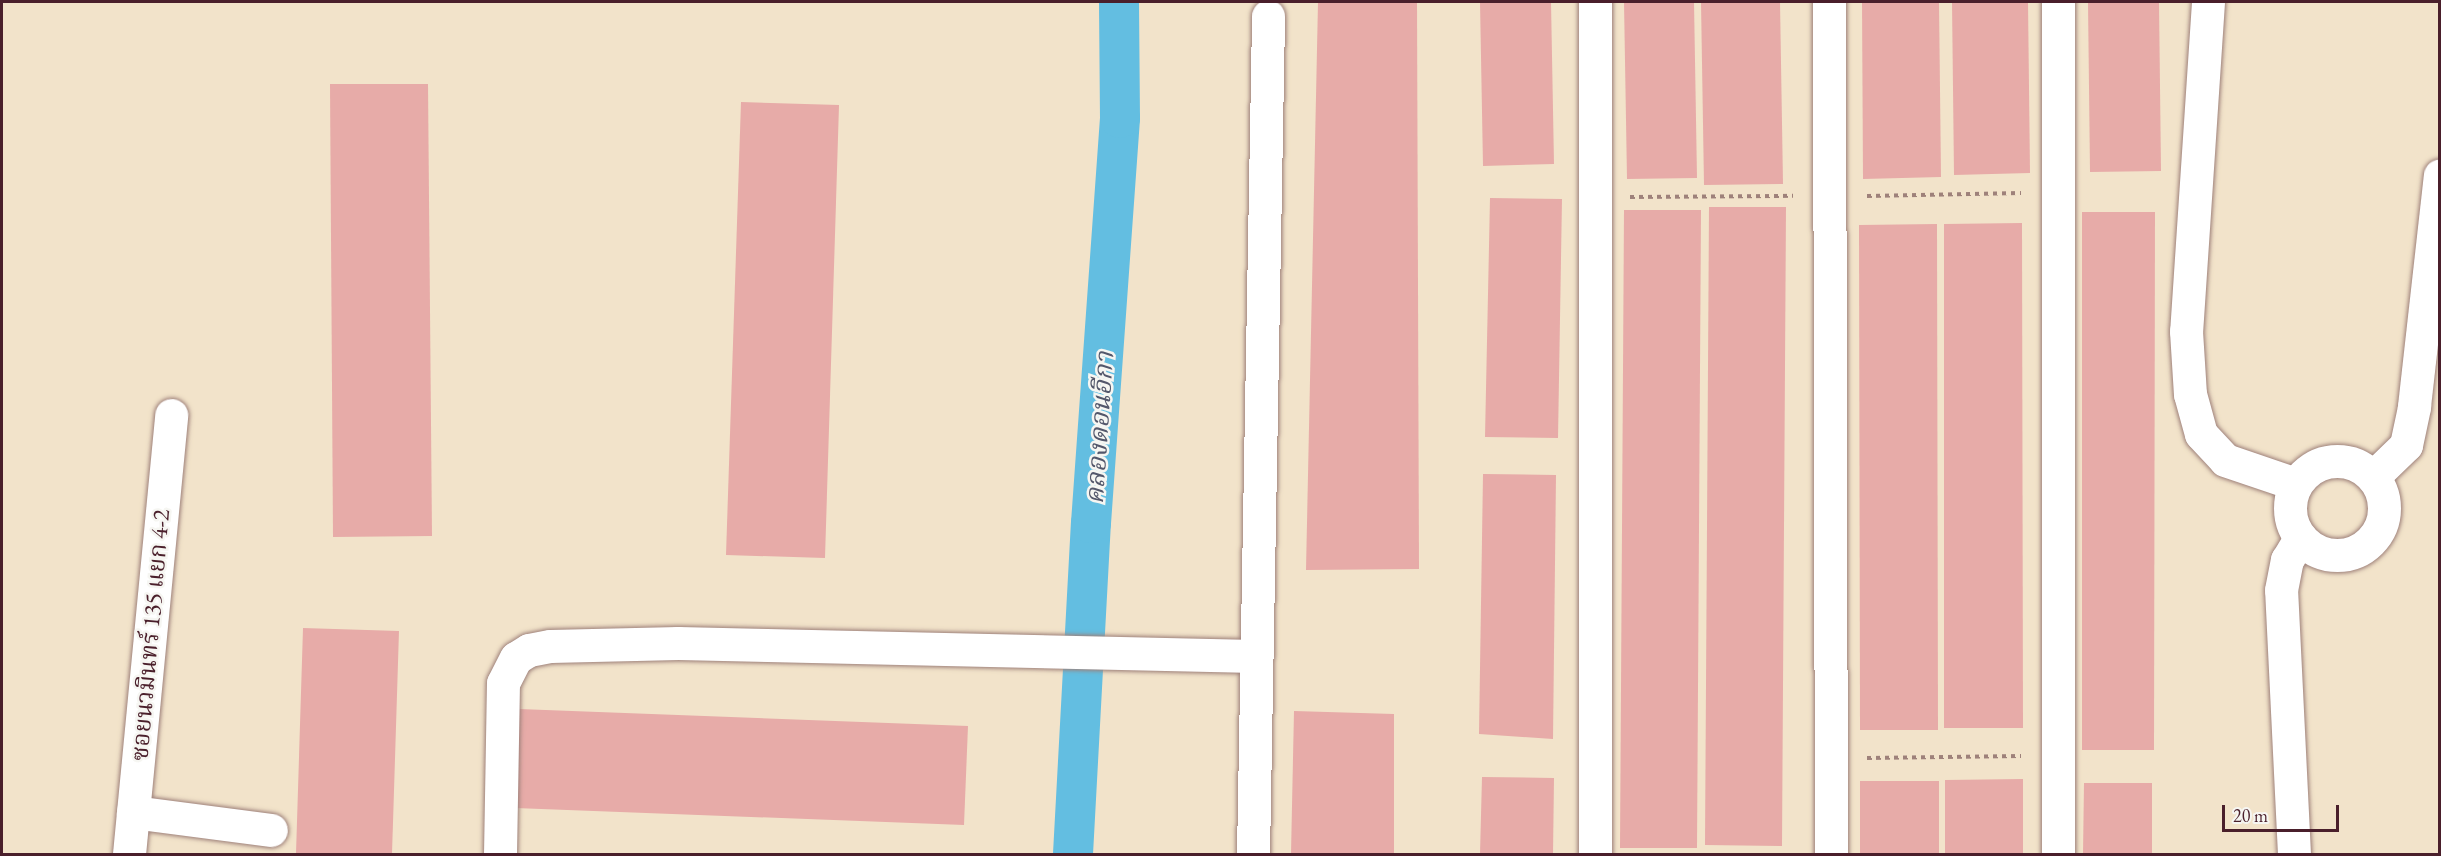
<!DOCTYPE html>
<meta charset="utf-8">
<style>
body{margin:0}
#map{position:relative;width:2441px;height:856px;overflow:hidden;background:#f2e3ca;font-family:"EB Garamond","Noto Serif Thai",serif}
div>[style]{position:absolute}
.canal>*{height:40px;margin:-20px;padding:0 20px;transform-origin:20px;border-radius:20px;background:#63bee1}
.building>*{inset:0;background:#e7aba8}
.path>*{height:4px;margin-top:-2px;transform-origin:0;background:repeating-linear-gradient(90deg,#9e817a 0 4.5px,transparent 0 9px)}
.roads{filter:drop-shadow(0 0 2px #9e817a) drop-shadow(0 0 2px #9e817a)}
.minor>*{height:33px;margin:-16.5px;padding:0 16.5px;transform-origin:16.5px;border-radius:16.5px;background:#fff}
.minor>.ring{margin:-16.5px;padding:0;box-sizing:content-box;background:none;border:33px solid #fff;border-radius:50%}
span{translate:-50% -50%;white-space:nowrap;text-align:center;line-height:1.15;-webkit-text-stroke:5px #f6f6f2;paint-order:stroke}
.street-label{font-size:24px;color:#4a1f2b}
.water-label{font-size:26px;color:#53576b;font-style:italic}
.frame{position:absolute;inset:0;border:3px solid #4a1f2b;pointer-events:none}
.scale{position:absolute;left:2222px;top:805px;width:117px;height:27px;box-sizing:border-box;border:3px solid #4a1f2b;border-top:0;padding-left:8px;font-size:18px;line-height:21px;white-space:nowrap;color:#4a1f2b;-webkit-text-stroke:4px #f6f6f2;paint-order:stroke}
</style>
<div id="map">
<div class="canal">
<i style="left:1073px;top:854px;width:331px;rotate:-86.9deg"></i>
<i style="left:1091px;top:523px;width:406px;rotate:-85.9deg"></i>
<i style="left:1120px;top:118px;width:116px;rotate:-90.5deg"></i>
</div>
<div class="building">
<i style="clip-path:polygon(1318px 2px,1417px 2px,1419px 569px,1306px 570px)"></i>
<i style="clip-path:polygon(1480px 2px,1551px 2px,1554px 164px,1483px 166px)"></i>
<i style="clip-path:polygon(1624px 2px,1694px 2px,1697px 178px,1627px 179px)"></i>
<i style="clip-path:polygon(1701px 2px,1780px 2px,1783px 184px,1704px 185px)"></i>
<i style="clip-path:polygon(1862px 2px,1939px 2px,1941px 177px,1863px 179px)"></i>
<i style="clip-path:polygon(1952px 2px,2028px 2px,2030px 173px,1954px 175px)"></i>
<i style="clip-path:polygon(2088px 2px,2159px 2px,2161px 171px,2090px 172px)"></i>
<i style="clip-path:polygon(330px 84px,428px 84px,432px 536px,333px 537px)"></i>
<i style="clip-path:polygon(741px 102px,839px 105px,825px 558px,726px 555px)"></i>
<i style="clip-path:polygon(1490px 198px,1562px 199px,1558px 438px,1485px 437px)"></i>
<i style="clip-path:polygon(1709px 207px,1786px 207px,1782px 846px,1705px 845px)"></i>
<i style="clip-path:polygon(1624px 210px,1701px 210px,1697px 848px,1620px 848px)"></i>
<i style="clip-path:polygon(2082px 212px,2155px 212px,2154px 750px,2082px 750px)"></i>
<i style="clip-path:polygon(2022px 223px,2023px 728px,1944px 728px,1944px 224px)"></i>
<i style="clip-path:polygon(1937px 224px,1938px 730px,1860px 730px,1859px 225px)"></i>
<i style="clip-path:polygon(1483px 474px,1556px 475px,1553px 739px,1479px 734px)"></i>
<i style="clip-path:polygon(303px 628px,399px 631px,392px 854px,296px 854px)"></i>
<i style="clip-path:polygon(519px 709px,968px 726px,964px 825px,515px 808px)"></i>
<i style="clip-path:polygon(1294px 711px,1394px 714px,1394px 854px,1291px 854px)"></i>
<i style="clip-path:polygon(1482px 777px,1554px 778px,1553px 854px,1480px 854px)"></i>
<i style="clip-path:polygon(2023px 779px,2023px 854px,1945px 854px,1945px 780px)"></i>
<i style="clip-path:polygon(1860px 781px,1939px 781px,1939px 854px,1860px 854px)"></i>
<i style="clip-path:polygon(2084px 783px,2152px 783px,2152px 854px,2083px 854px)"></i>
</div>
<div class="path">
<i style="left:1867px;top:196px;width:154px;rotate:-1.1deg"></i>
<i style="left:1630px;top:197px;width:163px;rotate:-0.4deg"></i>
<i style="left:1867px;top:758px;width:154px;rotate:-0.7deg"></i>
</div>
<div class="roads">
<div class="minor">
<i style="left:1595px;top:2px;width:852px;rotate:90deg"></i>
<i style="left:1829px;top:2px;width:852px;rotate:89.87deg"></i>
<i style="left:2208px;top:2px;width:330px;rotate:93.8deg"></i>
<i style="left:2186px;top:331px;width:63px;rotate:86.4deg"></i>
<i style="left:2190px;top:394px;width:41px;rotate:74.6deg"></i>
<i style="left:2201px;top:434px;width:35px;rotate:47deg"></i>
<i style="left:2225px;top:460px;width:75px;rotate:18.7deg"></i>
<i class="ring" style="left:2290px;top:461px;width:61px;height:61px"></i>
<i style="left:2373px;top:477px;width:46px;rotate:-44.1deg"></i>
<i style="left:2406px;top:445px;width:40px;rotate:-78deg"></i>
<i style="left:2414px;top:406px;width:232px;rotate:-83.6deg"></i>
<i style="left:133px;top:812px;width:139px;rotate:7.4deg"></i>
<i style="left:129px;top:854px;width:441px;rotate:-84.5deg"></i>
<i style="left:500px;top:854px;width:171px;rotate:-89deg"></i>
<i style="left:503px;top:683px;width:28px;rotate:-63deg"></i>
<i style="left:516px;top:658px;width:15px;rotate:-32deg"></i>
<i style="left:529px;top:650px;width:21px;rotate:-11deg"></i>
<i style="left:550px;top:646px;width:128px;rotate:-1.3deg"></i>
<i style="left:678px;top:643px;width:577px;rotate:1.29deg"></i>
<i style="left:1253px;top:854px;width:838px;rotate:-88.97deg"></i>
<i style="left:2058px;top:854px;width:852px;rotate:-90deg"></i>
<i style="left:2294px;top:854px;width:264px;rotate:-92.8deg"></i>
<i style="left:2281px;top:590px;width:31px;rotate:-79deg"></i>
<i style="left:2287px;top:560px;width:26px;rotate:-59deg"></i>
</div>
</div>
<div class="street-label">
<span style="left:150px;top:635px;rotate:-85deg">ซอยนวมินทร์ 135 แยก 4-2</span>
</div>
<div class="water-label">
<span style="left:1100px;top:428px;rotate:-86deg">คลองดอนอีกา</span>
</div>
<div class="frame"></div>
<div class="scale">20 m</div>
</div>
